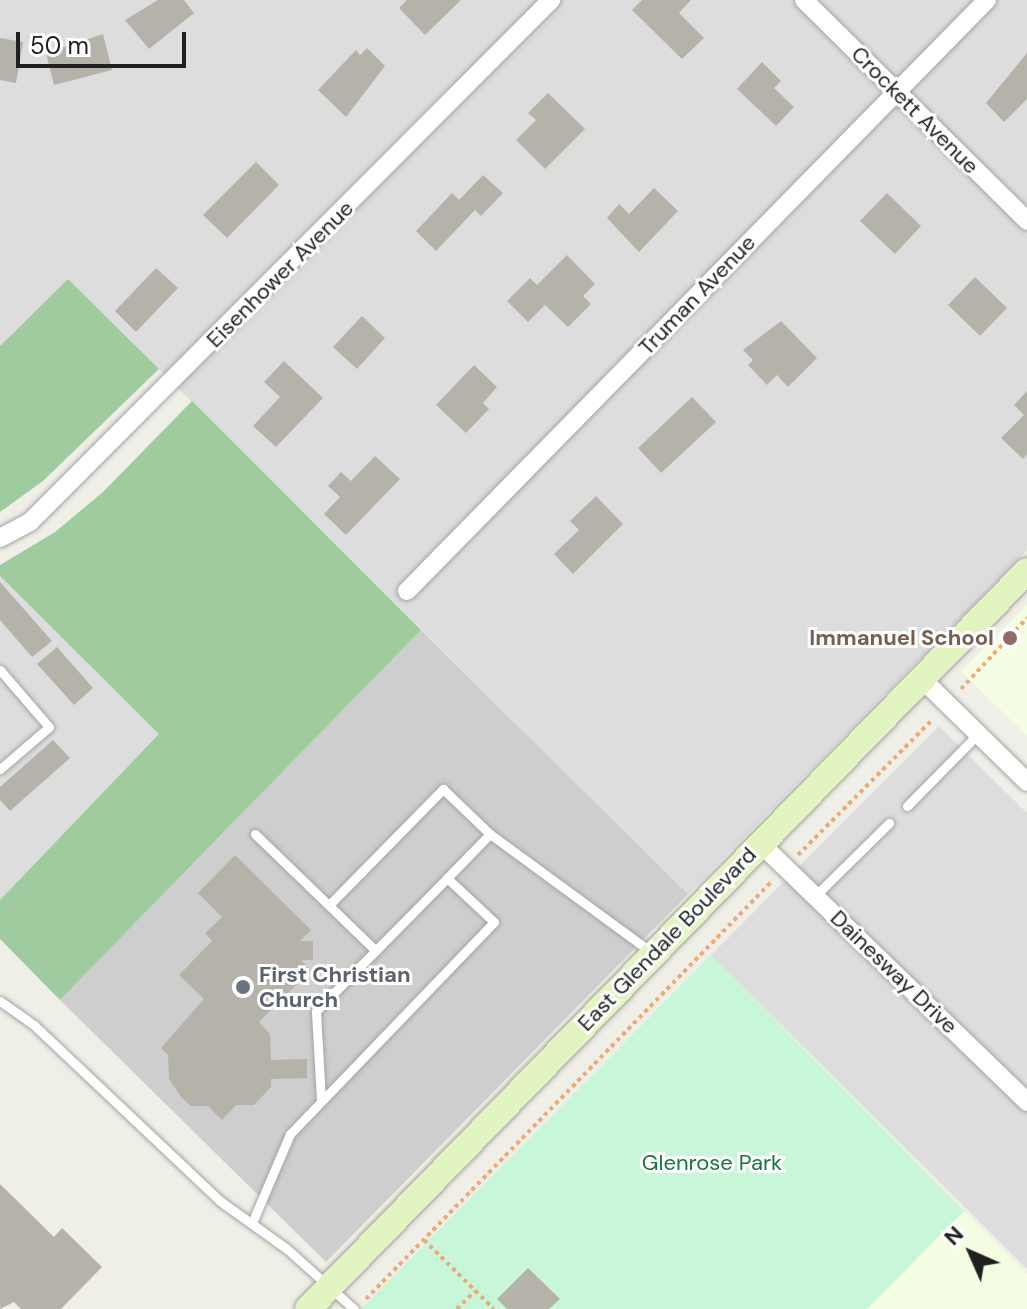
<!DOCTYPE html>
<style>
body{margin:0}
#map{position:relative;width:1027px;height:1309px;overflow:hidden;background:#f0efe7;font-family:"DM Sans",sans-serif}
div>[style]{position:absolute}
.residential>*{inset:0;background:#dedddd}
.education>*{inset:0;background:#f5fde3}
.religious>*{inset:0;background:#cecece}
.forest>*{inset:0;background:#9fcc9f}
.park>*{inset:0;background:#c8f6d9}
.building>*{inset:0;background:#b5b2aa}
.path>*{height:4px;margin-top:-2px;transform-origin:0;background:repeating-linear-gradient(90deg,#efa878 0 4px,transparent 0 8px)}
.roads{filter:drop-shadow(0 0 2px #a4a4a4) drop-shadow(0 0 2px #a4a4a4)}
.lane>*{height:9px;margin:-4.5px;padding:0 4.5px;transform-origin:4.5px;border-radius:4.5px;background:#fff}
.street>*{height:18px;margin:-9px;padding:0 9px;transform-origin:9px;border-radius:9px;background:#fff}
.secondary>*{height:26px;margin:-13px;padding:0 13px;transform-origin:13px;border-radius:13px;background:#e2f5c0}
.dots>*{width:22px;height:22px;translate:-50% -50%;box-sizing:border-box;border:4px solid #fff;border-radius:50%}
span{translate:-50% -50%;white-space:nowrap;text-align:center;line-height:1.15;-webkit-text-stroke:6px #fff;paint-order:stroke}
.street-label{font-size:22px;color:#202020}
.education-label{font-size:22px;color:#785e54;font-weight:700}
.right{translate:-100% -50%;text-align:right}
.worship-label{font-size:22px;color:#5b616d;font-weight:700}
.left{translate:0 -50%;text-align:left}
.park-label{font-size:22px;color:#14773a}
.north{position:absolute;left:931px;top:1213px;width:80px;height:80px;-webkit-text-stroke:6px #fff;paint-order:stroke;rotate:315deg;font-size:22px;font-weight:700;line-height:32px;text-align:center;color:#202020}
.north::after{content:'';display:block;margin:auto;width:28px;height:36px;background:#202020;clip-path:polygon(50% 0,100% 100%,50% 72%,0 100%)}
.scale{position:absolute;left:16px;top:32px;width:170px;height:36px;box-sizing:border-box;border:4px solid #202020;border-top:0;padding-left:10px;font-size:24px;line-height:28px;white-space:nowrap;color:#202020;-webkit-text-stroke:6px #fff;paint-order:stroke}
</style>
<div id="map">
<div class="residential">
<i style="clip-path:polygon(0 0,1027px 0,1027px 550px,688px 894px,68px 279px,0 346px)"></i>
<i style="clip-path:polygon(0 576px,160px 734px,0 900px)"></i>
<i style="clip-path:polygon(939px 726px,1027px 813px,1027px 1269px,711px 955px)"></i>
</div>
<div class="education">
<i style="clip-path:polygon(1027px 605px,1027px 736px,961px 671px)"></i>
<i style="clip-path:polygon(964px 1211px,1027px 1274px,1027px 1309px,867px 1309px)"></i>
</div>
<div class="religious">
<i style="clip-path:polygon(421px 630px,688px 894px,326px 1262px,60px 1000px)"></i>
</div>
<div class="forest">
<i style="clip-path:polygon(68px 279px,159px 369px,43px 481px,0 512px,0 346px)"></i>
<i style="clip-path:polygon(192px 401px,421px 630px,60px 1000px,0 939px,0 900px,159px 734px,0 576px,0 565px,55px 532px,103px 492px)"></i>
</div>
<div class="park">
<i style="clip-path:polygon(711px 955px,964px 1211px,867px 1309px,361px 1309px)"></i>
</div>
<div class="building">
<i style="clip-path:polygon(158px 0,184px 0,194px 13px,149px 49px,125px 20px)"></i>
<i style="clip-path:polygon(407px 0,461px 0,425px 35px,399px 8px)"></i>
<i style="clip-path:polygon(642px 0,691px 0,679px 13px,704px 38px,682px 59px,632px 10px)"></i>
<i style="clip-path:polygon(103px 34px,112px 70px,54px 85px,46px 53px)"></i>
<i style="clip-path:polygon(0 38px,23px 42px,16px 83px,0 80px)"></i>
<i style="clip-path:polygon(367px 48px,385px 66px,346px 117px,318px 90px,356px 50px,360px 55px)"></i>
<i style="clip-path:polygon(1027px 53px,1027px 99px,1004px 122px,986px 103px)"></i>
<i style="clip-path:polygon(762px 62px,781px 81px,774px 88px,794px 107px,776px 126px,737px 89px)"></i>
<i style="clip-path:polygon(548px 93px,585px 129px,545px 169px,516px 140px,536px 120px,528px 113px)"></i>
<i style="clip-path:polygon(256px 162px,279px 185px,227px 238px,203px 215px)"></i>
<i style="clip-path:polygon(483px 175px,503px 193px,481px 216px,475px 210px,436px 251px,416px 231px,452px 193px,459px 200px)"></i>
<i style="clip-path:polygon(654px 188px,678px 211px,639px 252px,607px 218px,619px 204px,629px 214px)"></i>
<i style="clip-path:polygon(887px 193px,921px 226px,895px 254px,860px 221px)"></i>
<i style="clip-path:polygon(567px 255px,595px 284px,583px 296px,591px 304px,568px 327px,545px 305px,528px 322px,507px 301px,530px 278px,537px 285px)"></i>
<i style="clip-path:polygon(156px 268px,178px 288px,136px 332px,115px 311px)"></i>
<i style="clip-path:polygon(975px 277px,1007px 308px,980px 336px,948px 305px)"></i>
<i style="clip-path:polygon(362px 316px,385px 338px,357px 369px,333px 347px)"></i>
<i style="clip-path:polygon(781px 321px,817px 358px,788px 387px,777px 375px,767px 385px,748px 365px,753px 360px,743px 350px)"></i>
<i style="clip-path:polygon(284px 361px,323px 398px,276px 447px,253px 426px,280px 397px,264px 382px)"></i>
<i style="clip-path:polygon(474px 365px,497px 387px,483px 403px,489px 409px,466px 433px,436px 405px)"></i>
<i style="clip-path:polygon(1027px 391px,1027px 454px,1023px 459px,1001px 438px,1024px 415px,1014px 405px)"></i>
<i style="clip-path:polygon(692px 397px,716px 422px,661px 473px,638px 448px)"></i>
<i style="clip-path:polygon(375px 456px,400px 479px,346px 535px,324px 514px,340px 497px,328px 486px,341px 472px,351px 481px)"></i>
<i style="clip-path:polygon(596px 496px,623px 524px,573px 574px,554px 554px,579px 530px,570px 521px)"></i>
<i style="clip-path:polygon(0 582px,52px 641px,32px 657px,0 620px)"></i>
<i style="clip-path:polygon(57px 647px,93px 688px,74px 705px,37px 664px)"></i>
<i style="clip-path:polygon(53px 740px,70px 758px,10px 811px,0 800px,0 787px)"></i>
<i style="clip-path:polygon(235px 855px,311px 930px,300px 941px,313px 941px,313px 960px,301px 960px,311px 970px,259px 1022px,270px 1034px,271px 1060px,307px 1059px,307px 1078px,271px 1079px,271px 1087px,254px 1105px,236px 1105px,222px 1120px,208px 1106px,191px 1106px,181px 1097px,169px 1079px,168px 1055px,161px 1048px,204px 999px,179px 975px,212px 941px,205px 933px,222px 917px,198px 893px)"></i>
<i style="clip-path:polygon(0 1184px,54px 1237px,62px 1228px,102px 1267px,61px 1309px,21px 1309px,14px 1302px,0 1309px)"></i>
<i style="clip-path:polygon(528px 1268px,560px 1299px,549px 1309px,507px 1309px,497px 1299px)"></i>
</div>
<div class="path">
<i style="left:961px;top:689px;width:97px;rotate:-47.1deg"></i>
<i style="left:798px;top:855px;width:192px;rotate:-45.2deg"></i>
<i style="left:424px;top:1240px;width:98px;rotate:44.6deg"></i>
<i style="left:366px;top:1299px;width:583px;rotate:-45.83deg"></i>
<i style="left:457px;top:1309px;width:25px;rotate:-45deg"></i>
</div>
<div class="roads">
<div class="lane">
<i style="left:0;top:670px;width:75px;rotate:49.3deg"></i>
<i style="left:49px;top:727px;width:65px;rotate:139.4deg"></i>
<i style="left:907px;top:806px;width:101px;rotate:-45.4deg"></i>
<i style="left:255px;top:834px;width:168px;rotate:44deg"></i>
<i style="left:815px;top:896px;width:104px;rotate:-44.6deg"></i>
<i style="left:329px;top:905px;width:163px;rotate:-45.5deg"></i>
<i style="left:443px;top:789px;width:65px;rotate:43.8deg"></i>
<i style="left:0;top:1001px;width:42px;rotate:35.2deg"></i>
<i style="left:34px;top:1025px;width:256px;rotate:43.4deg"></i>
<i style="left:220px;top:1201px;width:82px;rotate:35.6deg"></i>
<i style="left:287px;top:1249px;width:90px;rotate:41.8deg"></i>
<i style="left:321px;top:1099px;width:88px;rotate:-93.3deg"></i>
<i style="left:316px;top:1011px;width:187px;rotate:-45.4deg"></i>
<i style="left:252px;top:1223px;width:97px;rotate:-66.9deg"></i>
<i style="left:290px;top:1134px;width:294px;rotate:-46.1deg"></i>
<i style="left:494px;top:922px;width:64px;rotate:-136.9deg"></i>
<i style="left:447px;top:878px;width:62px;rotate:-45.7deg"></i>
<i style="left:490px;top:834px;width:200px;rotate:36.2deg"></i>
</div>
<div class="street">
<i style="left:804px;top:0;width:314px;rotate:44.7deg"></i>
<i style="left:0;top:538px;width:34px;rotate:-28deg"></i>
<i style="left:30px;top:522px;width:738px;rotate:-45.05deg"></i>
<i style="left:407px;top:591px;width:828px;rotate:-45.54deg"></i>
<i style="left:922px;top:679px;width:147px;rotate:44.4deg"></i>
<i style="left:760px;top:843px;width:372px;rotate:44.1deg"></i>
</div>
<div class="secondary">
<i style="left:308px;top:1309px;width:1030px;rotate:-45.75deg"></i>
</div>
</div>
<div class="dots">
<i style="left:1010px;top:638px;background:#8d6e63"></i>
<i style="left:243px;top:987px;background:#6b7280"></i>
</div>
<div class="street-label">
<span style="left:915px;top:110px;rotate:45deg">Crockett Avenue</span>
<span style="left:280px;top:274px;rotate:-45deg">Eisenhower Avenue</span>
<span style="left:697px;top:295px;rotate:-46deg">Truman Avenue</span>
<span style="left:667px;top:939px;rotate:-46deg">East Glendale Boulevard</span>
<span style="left:894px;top:972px;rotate:44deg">Dainesway Drive</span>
</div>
<div class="education-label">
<span class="right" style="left:994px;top:638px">Immanuel School</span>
</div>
<div class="worship-label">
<span class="left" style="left:259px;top:987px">First Christian<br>Church</span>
</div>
<div class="park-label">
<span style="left:712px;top:1163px">Glenrose Park</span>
</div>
<div class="north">N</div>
<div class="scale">50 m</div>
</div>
